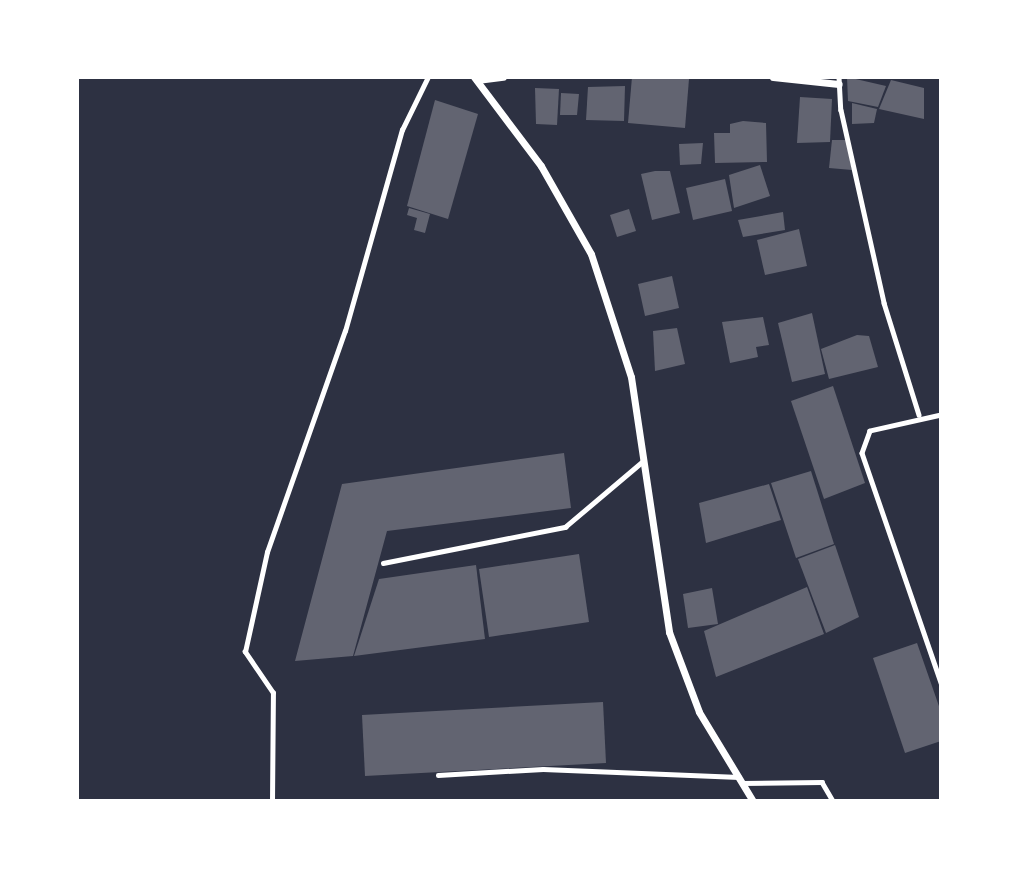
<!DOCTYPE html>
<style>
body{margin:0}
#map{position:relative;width:1018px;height:878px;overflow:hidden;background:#2d3142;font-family:"Work Sans",sans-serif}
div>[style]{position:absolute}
.building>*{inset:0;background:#626471}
.service>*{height:4.5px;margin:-2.25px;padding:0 2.25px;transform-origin:2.25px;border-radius:2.25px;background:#fff}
.minor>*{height:7px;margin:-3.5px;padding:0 3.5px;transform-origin:3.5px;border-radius:3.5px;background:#fff}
span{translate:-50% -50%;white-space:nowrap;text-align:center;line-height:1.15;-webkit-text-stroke:6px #fff;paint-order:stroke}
.frame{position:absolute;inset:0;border:79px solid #fff;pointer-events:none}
</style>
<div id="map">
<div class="building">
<i style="clip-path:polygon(632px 77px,689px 79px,685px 128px,628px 123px)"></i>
<i style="clip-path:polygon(847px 77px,886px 86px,878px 107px,848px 101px)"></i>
<i style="clip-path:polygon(891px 80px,924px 88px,924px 119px,879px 109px)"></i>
<i style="clip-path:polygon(625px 86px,624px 121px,586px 120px,588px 87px)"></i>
<i style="clip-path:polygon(535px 88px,559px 89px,557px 125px,536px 124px)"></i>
<i style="clip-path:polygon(561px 93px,579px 94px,577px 115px,560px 115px)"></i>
<i style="clip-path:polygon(800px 97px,832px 99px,830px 142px,797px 143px)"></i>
<i style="clip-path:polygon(435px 100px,478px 114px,448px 219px,407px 206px)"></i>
<i style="clip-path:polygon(852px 103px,877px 109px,874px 123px,852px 124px)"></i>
<i style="clip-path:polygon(743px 121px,766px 123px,767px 162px,715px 163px,714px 133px,730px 133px,730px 124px)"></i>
<i style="clip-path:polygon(832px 140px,846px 140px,852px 170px,829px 168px)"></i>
<i style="clip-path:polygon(703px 143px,701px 164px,680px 165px,679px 144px)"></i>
<i style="clip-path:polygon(760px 165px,770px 196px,734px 208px,729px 175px)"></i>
<i style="clip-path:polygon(655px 171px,670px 171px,680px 213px,652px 220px,641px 174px)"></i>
<i style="clip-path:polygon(725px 179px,732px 211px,693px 220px,686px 188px)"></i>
<i style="clip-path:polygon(409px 208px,430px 214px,425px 233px,414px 230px,417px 218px,407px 215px)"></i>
<i style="clip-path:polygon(629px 209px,636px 231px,617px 237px,610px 215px)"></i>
<i style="clip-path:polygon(783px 212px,785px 230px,743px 237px,738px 220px)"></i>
<i style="clip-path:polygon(799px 229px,807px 266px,765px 275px,757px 240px)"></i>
<i style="clip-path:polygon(672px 276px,679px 308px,645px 316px,638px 284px)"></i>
<i style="clip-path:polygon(812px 313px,825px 374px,792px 382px,778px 323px)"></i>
<i style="clip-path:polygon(763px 317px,769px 345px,756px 347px,758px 357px,730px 363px,722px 322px)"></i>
<i style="clip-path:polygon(677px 328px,685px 364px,655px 371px,653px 331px)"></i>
<i style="clip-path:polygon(857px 335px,869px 336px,878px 367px,829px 379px,821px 349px)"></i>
<i style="clip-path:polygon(833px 386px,865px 483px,824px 499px,791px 401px)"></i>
<i style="clip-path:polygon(564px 453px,571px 508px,387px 531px,353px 656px,295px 661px,342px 484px)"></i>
<i style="clip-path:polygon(811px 471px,834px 544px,796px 558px,771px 483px)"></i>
<i style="clip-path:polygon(769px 484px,781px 520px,706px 543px,699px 503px)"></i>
<i style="clip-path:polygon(835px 545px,859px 617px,826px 633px,798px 559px)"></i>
<i style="clip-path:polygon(579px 554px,589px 622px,489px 637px,479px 569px)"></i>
<i style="clip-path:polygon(476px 565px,485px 639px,354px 656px,379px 579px)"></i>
<i style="clip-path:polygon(807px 587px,824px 634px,716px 677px,704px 631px)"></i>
<i style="clip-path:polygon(712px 588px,718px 624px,688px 628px,683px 594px)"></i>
<i style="clip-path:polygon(917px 643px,941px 712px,941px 741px,905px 753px,873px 658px)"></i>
<i style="clip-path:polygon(603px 702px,606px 763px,365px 776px,362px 715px)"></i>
</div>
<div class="service">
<i style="left:839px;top:77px;width:33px;rotate:87deg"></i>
<i style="left:841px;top:110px;width:198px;rotate:77.4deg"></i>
<i style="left:884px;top:303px;width:117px;rotate:72.6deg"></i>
<i style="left:941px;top:415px;width:73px;rotate:167.3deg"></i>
<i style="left:870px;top:431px;width:23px;rotate:110deg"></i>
<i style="left:862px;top:453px;width:243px;rotate:71deg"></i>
<i style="left:383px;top:563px;width:186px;rotate:-11.2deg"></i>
<i style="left:565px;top:527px;width:102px;rotate:-40.2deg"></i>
<i style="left:438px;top:775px;width:105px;rotate:-3.3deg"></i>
<i style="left:543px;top:769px;width:196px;rotate:2.3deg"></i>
<i style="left:742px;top:783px;width:80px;rotate:-0.7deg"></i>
<i style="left:822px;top:782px;width:22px;rotate:60deg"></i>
<i style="left:272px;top:801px;width:108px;rotate:-89.5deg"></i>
<i style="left:273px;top:693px;width:50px;rotate:-124.3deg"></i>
<i style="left:245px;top:652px;width:102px;rotate:-77.6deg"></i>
<i style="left:267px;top:552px;width:234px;rotate:-70.6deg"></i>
<i style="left:345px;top:331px;width:209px;rotate:-74.2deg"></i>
<i style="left:402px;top:130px;width:59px;rotate:-63.9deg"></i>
</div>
<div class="minor">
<i style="left:474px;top:77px;width:111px;rotate:53deg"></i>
<i style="left:541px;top:166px;width:101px;rotate:60.4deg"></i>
<i style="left:591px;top:254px;width:129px;rotate:72deg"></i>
<i style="left:631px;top:377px;width:258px;rotate:81.5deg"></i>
<i style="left:669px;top:632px;width:85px;rotate:69.4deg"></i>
<i style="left:699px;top:712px;width:104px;rotate:58.8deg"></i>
<i style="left:773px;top:77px;width:66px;rotate:6.1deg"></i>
<i style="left:477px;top:80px;width:26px;rotate:-7deg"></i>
</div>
<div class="frame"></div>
</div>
